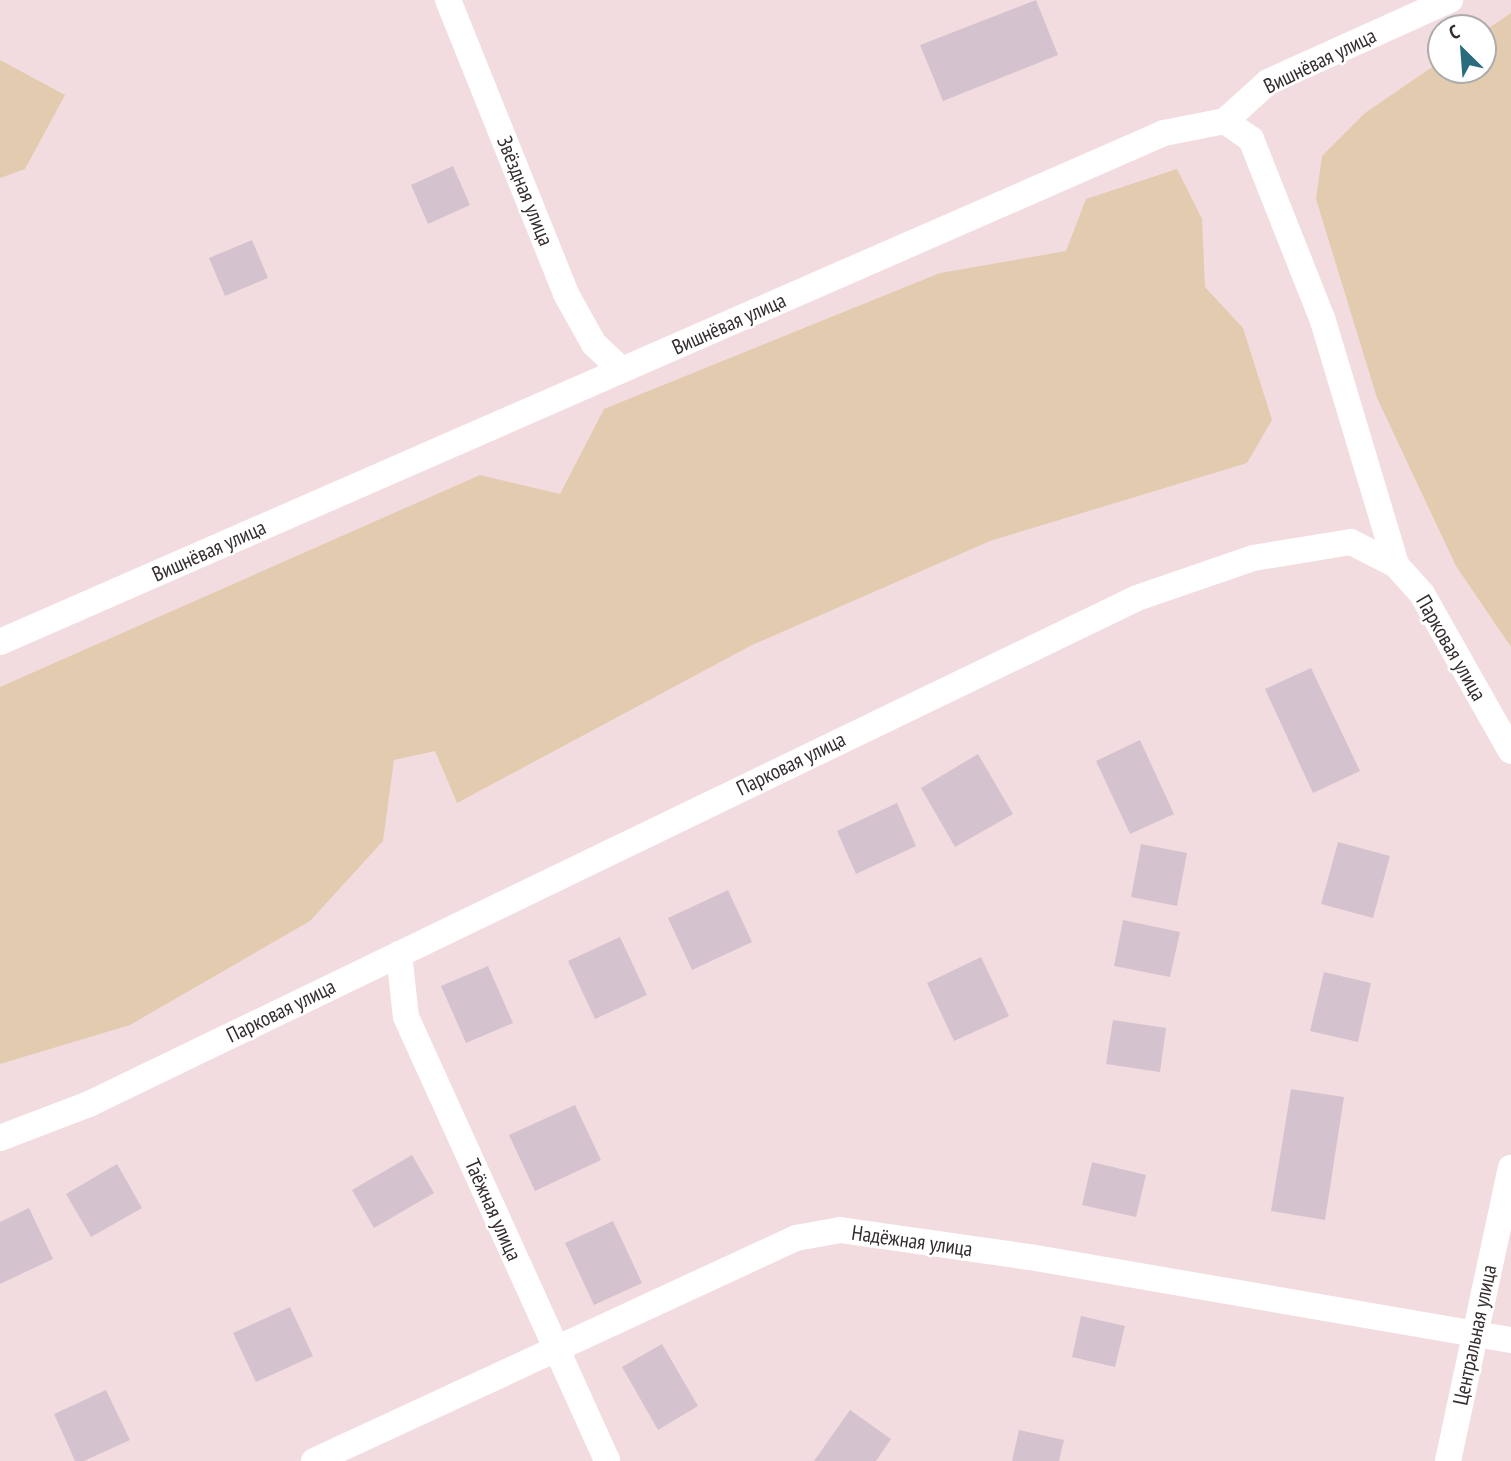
<!DOCTYPE html>
<meta charset="utf-8">
<style>
body{margin:0}
#map{position:relative;width:1511px;height:1461px;overflow:hidden;background:#f2dcdf;font-family:"PT Sans Narrow",sans-serif}
div>[style]{position:absolute}
.green>*{inset:0;background:#e3cbb0}
.building>*{inset:0;background:#d4c3ce}
.minor>*{height:26px;margin:-13px;padding:0 13px;transform-origin:13px;border-radius:13px;background:#fff}
span{translate:-50% -50%;white-space:nowrap;text-align:center;line-height:1.15;-webkit-text-stroke:5px #fff;paint-order:stroke}
.street-label{font-size:21px;color:#352d2e}
.north{position:absolute;left:1427px;top:14px;width:70px;height:70px;box-sizing:border-box;background:#fff;border:2px solid #aeabab;border-radius:50%;rotate:335deg;font-size:19px;font-weight:700;line-height:28px;text-align:center;color:#352d2e}
.north::after{content:'';display:block;margin:auto;width:24px;height:32px;background:#286c7d;clip-path:polygon(50% 0,100% 100%,50% 72%,0 100%)}
</style>
<div id="map">
<div class="green">
<i style="clip-path:polygon(1511px 13px,1511px 647px,1456px 566px,1377px 398px,1316px 199px,1322px 156px,1365px 113px,1441px 61px,1441px 70px,1483px 70px,1483px 32px)"></i>
<i style="clip-path:polygon(0 60px,65px 95px,25px 169px,0 178px)"></i>
<i style="clip-path:polygon(1177px 169px,1202px 219px,1205px 287px,1243px 328px,1272px 420px,1247px 463px,990px 541px,752px 645px,457px 803px,435px 751px,394px 760px,383px 841px,310px 921px,130px 1025px,0 1064px,0 687px,480px 475px,560px 494px,604px 409px,940px 273px,1066px 251px,1086px 199px)"></i>
</div>
<div class="building">
<i style="clip-path:polygon(1036px 0,1058px 55px,943px 101px,920px 45px)"></i>
<i style="clip-path:polygon(453px 166px,470px 205px,428px 224px,411px 185px)"></i>
<i style="clip-path:polygon(252px 240px,268px 278px,225px 296px,209px 258px)"></i>
<i style="clip-path:polygon(1311px 668px,1360px 771px,1313px 793px,1265px 689px)"></i>
<i style="clip-path:polygon(1140px 740px,1174px 814px,1130px 834px,1096px 761px)"></i>
<i style="clip-path:polygon(978px 754px,1013px 814px,955px 847px,921px 788px)"></i>
<i style="clip-path:polygon(897px 803px,916px 846px,856px 874px,837px 831px)"></i>
<i style="clip-path:polygon(1338px 842px,1390px 856px,1373px 918px,1321px 904px)"></i>
<i style="clip-path:polygon(1141px 844px,1187px 853px,1177px 906px,1131px 897px)"></i>
<i style="clip-path:polygon(728px 890px,752px 942px,692px 970px,668px 918px)"></i>
<i style="clip-path:polygon(1123px 920px,1180px 932px,1170px 977px,1114px 966px)"></i>
<i style="clip-path:polygon(620px 937px,647px 995px,595px 1019px,568px 961px)"></i>
<i style="clip-path:polygon(981px 957px,1009px 1016px,954px 1041px,927px 983px)"></i>
<i style="clip-path:polygon(488px 966px,513px 1023px,466px 1043px,441px 986px)"></i>
<i style="clip-path:polygon(1324px 972px,1371px 983px,1358px 1042px,1310px 1031px)"></i>
<i style="clip-path:polygon(1113px 1020px,1166px 1028px,1160px 1072px,1106px 1064px)"></i>
<i style="clip-path:polygon(1291px 1089px,1344px 1097px,1325px 1220px,1271px 1211px)"></i>
<i style="clip-path:polygon(575px 1105px,601px 1160px,535px 1191px,509px 1135px)"></i>
<i style="clip-path:polygon(412px 1155px,434px 1193px,374px 1228px,352px 1190px)"></i>
<i style="clip-path:polygon(1092px 1162px,1146px 1175px,1136px 1217px,1082px 1205px)"></i>
<i style="clip-path:polygon(117px 1164px,142px 1208px,91px 1237px,66px 1194px)"></i>
<i style="clip-path:polygon(29px 1208px,53px 1259px,0 1284px,0 1222px)"></i>
<i style="clip-path:polygon(613px 1221px,642px 1283px,594px 1305px,565px 1243px)"></i>
<i style="clip-path:polygon(290px 1307px,313px 1356px,256px 1382px,233px 1333px)"></i>
<i style="clip-path:polygon(1081px 1316px,1125px 1326px,1115px 1367px,1072px 1357px)"></i>
<i style="clip-path:polygon(662px 1344px,698px 1406px,658px 1430px,622px 1367px)"></i>
<i style="clip-path:polygon(106px 1390px,130px 1440px,84px 1461px,75px 1461px,54px 1414px)"></i>
<i style="clip-path:polygon(850px 1410px,891px 1439px,876px 1461px,814px 1461px)"></i>
<i style="clip-path:polygon(1019px 1430px,1064px 1440px,1059px 1461px,1012px 1461px)"></i>
</div>
<div class="minor">
<i style="left:448px;top:0;width:317px;rotate:68.1deg"></i>
<i style="left:566px;top:294px;width:57px;rotate:60.8deg"></i>
<i style="left:594px;top:344px;width:38px;rotate:43deg"></i>
<i style="left:1225px;top:121px;width:32px;rotate:35deg"></i>
<i style="left:1251px;top:139px;width:196px;rotate:68.4deg"></i>
<i style="left:1323px;top:321px;width:255px;rotate:73.3deg"></i>
<i style="left:0;top:642px;width:1270px;rotate:-23.62deg"></i>
<i style="left:1164px;top:133px;width:62px;rotate:-11.1deg"></i>
<i style="left:1225px;top:121px;width:58px;rotate:-42.2deg"></i>
<i style="left:1268px;top:82px;width:200px;rotate:-24.3deg"></i>
<i style="left:399px;top:954px;width:63px;rotate:83.7deg"></i>
<i style="left:406px;top:1017px;width:487px;rotate:65.6deg"></i>
<i style="left:0;top:1138px;width:95px;rotate:-20.9deg"></i>
<i style="left:89px;top:1104px;width:1164px;rotate:-25.77deg"></i>
<i style="left:1137px;top:598px;width:123px;rotate:-19deg"></i>
<i style="left:1253px;top:558px;width:99px;rotate:-9.3deg"></i>
<i style="left:1351px;top:542px;width:51px;rotate:27.1deg"></i>
<i style="left:1396px;top:565px;width:39px;rotate:48deg"></i>
<i style="left:1422px;top:594px;width:180px;rotate:60.5deg"></i>
<i style="left:314px;top:1461px;width:531px;rotate:-24.83deg"></i>
<i style="left:796px;top:1238px;width:45px;rotate:-10.3deg"></i>
<i style="left:840px;top:1230px;width:192px;rotate:8.1deg"></i>
<i style="left:1030px;top:1257px;width:488px;rotate:9.8deg"></i>
<i style="left:1448px;top:1461px;width:300px;rotate:-77.9deg"></i>
</div>
<div class="street-label">
<span style="left:1320px;top:61px;rotate:-26deg">Вишнёвая улица</span>
<span style="left:525px;top:191px;rotate:68deg">Звёздная улица</span>
<span style="left:729px;top:324px;rotate:-24deg">Вишнёвая улица</span>
<span style="left:209px;top:551px;rotate:-24deg">Вишнёвая улица</span>
<span style="left:1451px;top:648px;rotate:60deg">Парковая улица</span>
<span style="left:791px;top:764px;rotate:-26deg">Парковая улица</span>
<span style="left:281px;top:1011px;rotate:-26deg">Парковая улица</span>
<span style="left:493px;top:1210px;rotate:66deg">Таёжная улица</span>
<span style="left:912px;top:1241px;rotate:8deg">Надёжная улица</span>
<span style="left:1475px;top:1335px;rotate:-78deg">Центральная улица</span>
</div>
<div class="north">С</div>
</div>
